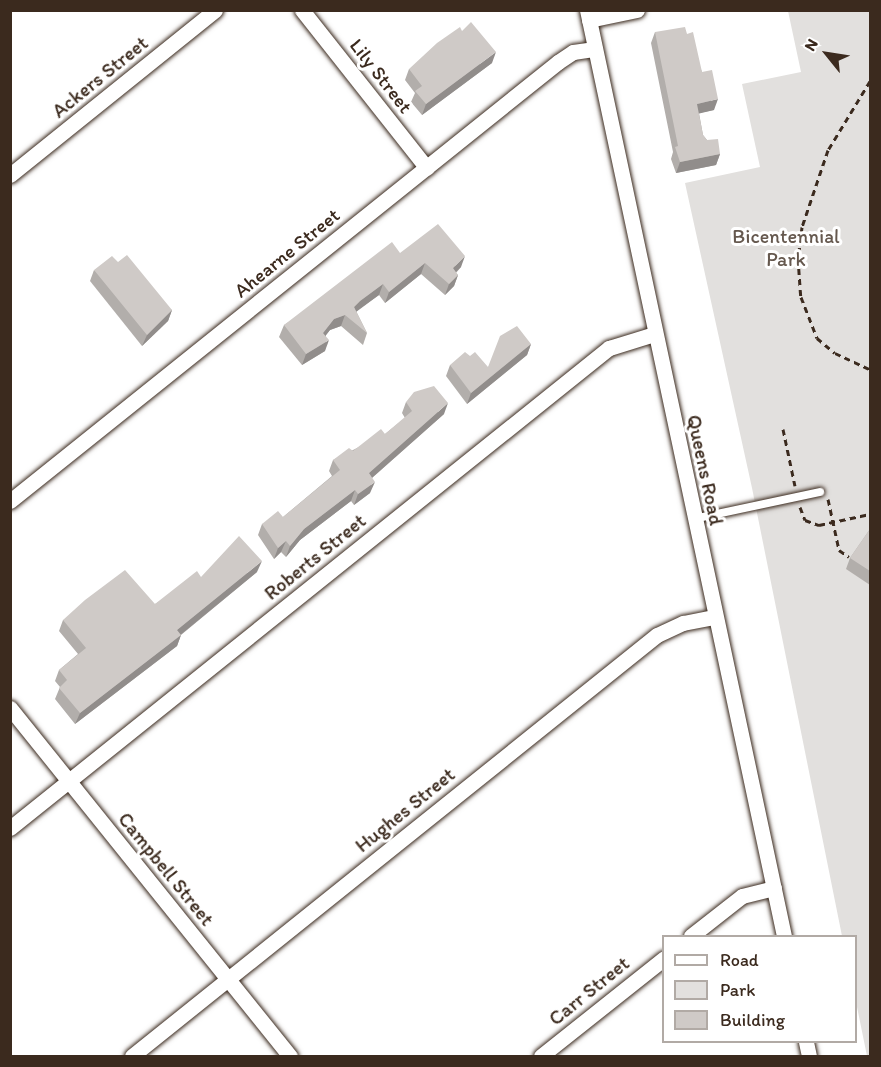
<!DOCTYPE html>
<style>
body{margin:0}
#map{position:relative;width:881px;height:1067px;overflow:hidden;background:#fff;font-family:Itim,sans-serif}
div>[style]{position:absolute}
.green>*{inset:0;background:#e2e0de}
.path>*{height:3px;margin-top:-1.5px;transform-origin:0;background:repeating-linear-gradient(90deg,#3b2a1e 0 6px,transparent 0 10.5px)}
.roads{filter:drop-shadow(0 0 2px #3b2a1e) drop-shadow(0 0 2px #3b2a1e)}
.service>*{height:8px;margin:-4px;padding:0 4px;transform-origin:4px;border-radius:4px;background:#fff}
.minor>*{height:15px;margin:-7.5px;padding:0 7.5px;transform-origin:7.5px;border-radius:7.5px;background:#fff}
.wall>*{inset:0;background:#b2aeab}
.shaded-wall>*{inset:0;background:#918d8b}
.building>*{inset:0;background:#cfcac7}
span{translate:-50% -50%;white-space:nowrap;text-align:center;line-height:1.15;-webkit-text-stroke:6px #fff;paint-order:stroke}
.street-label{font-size:20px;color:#3b2a1e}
.park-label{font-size:20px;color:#65584e}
.frame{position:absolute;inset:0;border:12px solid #3b2a1e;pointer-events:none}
.legend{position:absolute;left:662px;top:935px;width:195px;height:108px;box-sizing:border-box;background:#fff;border:2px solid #b1aaa5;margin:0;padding:8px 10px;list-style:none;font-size:18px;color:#3b2a1e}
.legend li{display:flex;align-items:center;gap:12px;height:30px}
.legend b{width:30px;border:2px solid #b1aaa5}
.north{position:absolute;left:797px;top:24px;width:60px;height:60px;-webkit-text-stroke:4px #fff;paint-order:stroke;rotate:300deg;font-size:16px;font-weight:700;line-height:24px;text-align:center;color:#3b2a1e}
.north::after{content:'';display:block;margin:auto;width:21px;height:27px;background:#3b2a1e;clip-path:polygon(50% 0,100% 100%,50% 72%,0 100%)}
</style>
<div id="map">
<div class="green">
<i style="clip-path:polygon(788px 11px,870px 11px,870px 1056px,867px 1056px,856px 1002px,856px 936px,842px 936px,752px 488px,685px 183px,760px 167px,742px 84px,801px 72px)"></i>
</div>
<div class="path">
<i style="left:870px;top:81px;width:81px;rotate:121.3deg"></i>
<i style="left:828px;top:150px;width:81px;rotate:108.7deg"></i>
<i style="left:802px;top:227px;width:31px;rotate:97deg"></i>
<i style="left:798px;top:258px;width:39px;rotate:86deg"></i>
<i style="left:801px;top:297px;width:44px;rotate:68.7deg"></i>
<i style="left:817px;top:338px;width:23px;rotate:40deg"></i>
<i style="left:835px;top:353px;width:38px;rotate:25deg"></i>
<i style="left:783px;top:429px;width:58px;rotate:78.1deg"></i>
<i style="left:828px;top:499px;width:52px;rotate:77.8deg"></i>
<i style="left:839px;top:550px;width:12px;rotate:35deg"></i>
<i style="left:800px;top:507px;width:14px;rotate:69deg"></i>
<i style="left:805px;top:520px;width:15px;rotate:20deg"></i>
<i style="left:819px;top:525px;width:52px;rotate:-12.2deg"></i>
</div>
<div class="roads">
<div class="service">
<i style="left:693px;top:519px;width:130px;rotate:-12deg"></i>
</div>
<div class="minor">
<i style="left:302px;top:10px;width:201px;rotate:51.7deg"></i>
<i style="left:587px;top:10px;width:947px;rotate:77.99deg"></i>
<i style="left:589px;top:20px;width:49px;rotate:-11.8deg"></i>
<i style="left:10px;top:175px;width:263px;rotate:-38.8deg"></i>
<i style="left:10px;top:501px;width:702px;rotate:-38.7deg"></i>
<i style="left:558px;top:62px;width:18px;rotate:-34deg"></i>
<i style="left:573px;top:52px;width:22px;rotate:-8deg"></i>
<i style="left:10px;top:708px;width:447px;rotate:51.2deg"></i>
<i style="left:10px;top:828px;width:768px;rotate:-38.71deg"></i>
<i style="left:609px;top:348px;width:47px;rotate:-17.3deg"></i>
<i style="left:691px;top:936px;width:65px;rotate:-38.1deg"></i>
<i style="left:742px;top:896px;width:33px;rotate:-14deg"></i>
<i style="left:806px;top:1042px;width:14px;rotate:78deg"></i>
<i style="left:132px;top:1056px;width:673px;rotate:-38.73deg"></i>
<i style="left:657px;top:635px;width:29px;rotate:-25deg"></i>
<i style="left:683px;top:623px;width:32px;rotate:-11deg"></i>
<i style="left:541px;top:1056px;width:157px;rotate:-38.5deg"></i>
</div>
</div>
<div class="wall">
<i style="clip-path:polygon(655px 32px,687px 34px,702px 72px,714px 110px,699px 113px,703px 135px,707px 140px,720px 154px,716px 165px,676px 173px,671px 159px,673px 152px,651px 43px)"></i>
<i style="clip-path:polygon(492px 63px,422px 115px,411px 102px,415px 93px,405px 80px,409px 69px)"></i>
<i style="clip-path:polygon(400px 253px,461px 267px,456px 273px,458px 275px,454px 286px,445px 295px,421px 274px,385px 303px,379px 295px,356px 311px,367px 333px,363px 345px,341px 326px,330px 330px,326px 335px,325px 351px,302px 365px,279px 337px,284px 325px)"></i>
<i style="clip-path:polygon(94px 270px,172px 310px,168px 321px,142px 346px,90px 281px)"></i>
<i style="clip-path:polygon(531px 344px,527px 355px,467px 404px,446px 376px,450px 365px,488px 367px)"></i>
<i style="clip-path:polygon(406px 402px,444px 414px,372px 478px,370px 493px,354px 505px,351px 501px,300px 540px,286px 557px,281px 552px,274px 559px,258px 535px,262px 524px,283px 517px,332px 476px,329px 471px,333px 460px,385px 434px,405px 418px,402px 413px)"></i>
<i style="clip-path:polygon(870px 529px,870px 585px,846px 569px,850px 558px)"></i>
<i style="clip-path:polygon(257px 572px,181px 635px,177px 646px,75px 724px,55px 699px,60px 687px,55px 681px,59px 670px,78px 654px,59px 631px,63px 620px,155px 604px,201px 577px)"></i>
</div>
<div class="shaded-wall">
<i style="clip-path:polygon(496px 52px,492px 63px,422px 115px,426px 104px)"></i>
<i style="clip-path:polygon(718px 99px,714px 110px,693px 115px,697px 104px)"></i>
<i style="clip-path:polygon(720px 154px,716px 165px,676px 173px,680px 162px)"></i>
<i style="clip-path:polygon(465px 256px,461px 267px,449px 279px,453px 268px)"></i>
<i style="clip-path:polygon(425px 263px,421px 274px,385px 303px,389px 292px)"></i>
<i style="clip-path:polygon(458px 275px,454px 286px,445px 295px,449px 284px)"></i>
<i style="clip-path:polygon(383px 284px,379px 295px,356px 312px,354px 307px,360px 301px)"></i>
<i style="clip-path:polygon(172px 310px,168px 321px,142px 346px,147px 335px)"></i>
<i style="clip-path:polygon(345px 315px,341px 326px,330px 330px,319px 344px,323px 333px,334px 319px)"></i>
<i style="clip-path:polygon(329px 340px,325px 351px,302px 365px,306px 354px)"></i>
<i style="clip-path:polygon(531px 344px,527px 355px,467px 404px,471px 393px)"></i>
<i style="clip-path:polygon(448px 403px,444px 414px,365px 484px,369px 473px)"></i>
<i style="clip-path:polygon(375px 482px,370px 493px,354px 505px,358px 494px)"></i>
<i style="clip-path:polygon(355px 490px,351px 501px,300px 540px,286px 557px,290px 546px,304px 529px)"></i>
<i style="clip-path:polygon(286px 541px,281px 552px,274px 559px,278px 548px)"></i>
<i style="clip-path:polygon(262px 561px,257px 572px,173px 641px,177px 630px)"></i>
<i style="clip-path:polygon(181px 635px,177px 646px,75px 724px,80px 713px)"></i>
</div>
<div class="building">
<i style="clip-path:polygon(471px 22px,496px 52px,426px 104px,415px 91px,422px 86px,409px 69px,437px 43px,460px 27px,462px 31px)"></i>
<i style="clip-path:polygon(685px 27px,687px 34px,693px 32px,702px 72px,712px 70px,718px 99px,697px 104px,703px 135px,707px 140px,718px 139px,720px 154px,680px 162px,675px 147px,678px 146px,655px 32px)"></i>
<i style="clip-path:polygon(438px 224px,465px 256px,453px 268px,458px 275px,449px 284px,425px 263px,389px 292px,383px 284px,360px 301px,354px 307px,367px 333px,345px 315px,334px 319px,323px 333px,329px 340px,306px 354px,284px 325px,392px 242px,400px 253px)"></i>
<i style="clip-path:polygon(127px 255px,172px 310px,147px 335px,94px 270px,112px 256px,118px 262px)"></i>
<i style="clip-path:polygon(517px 326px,531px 344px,471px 393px,450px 365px,465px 352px,470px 356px,475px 352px,488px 367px,500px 336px)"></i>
<i style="clip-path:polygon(434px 386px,448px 403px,369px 473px,375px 482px,358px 494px,355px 490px,304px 529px,290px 546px,286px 541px,278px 548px,262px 524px,278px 511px,283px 517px,340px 470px,333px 460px,349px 448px,353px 451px,381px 429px,385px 434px,412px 411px,406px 402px,414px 392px)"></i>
<i style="clip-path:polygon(870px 529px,870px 571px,850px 558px)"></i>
<i style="clip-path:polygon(239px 536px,262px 561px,177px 630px,181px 635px,80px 713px,59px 688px,67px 680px,59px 670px,86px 648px,63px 620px,85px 600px,125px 570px,155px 604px,197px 571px,201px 577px)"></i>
</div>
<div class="street-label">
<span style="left:381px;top:76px;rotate:52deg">Lily Street</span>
<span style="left:100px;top:77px;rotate:-39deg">Ackers Street</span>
<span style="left:287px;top:253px;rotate:-39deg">Ahearne Street</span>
<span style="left:705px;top:470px;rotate:78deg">Queens Road</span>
<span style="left:315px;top:557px;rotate:-39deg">Roberts Street</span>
<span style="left:405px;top:810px;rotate:-39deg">Hughes Street</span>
<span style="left:166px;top:869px;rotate:51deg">Campbell Street</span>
<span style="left:589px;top:991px;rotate:-39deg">Carr Street</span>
</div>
<div class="park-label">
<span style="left:786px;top:248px">Bicentennial<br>Park</span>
</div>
<div class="frame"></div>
<ul class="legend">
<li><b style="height:8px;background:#fff"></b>Road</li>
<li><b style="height:16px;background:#e2e0de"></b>Park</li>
<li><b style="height:16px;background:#cfcac7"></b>Building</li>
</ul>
<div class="north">N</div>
</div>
